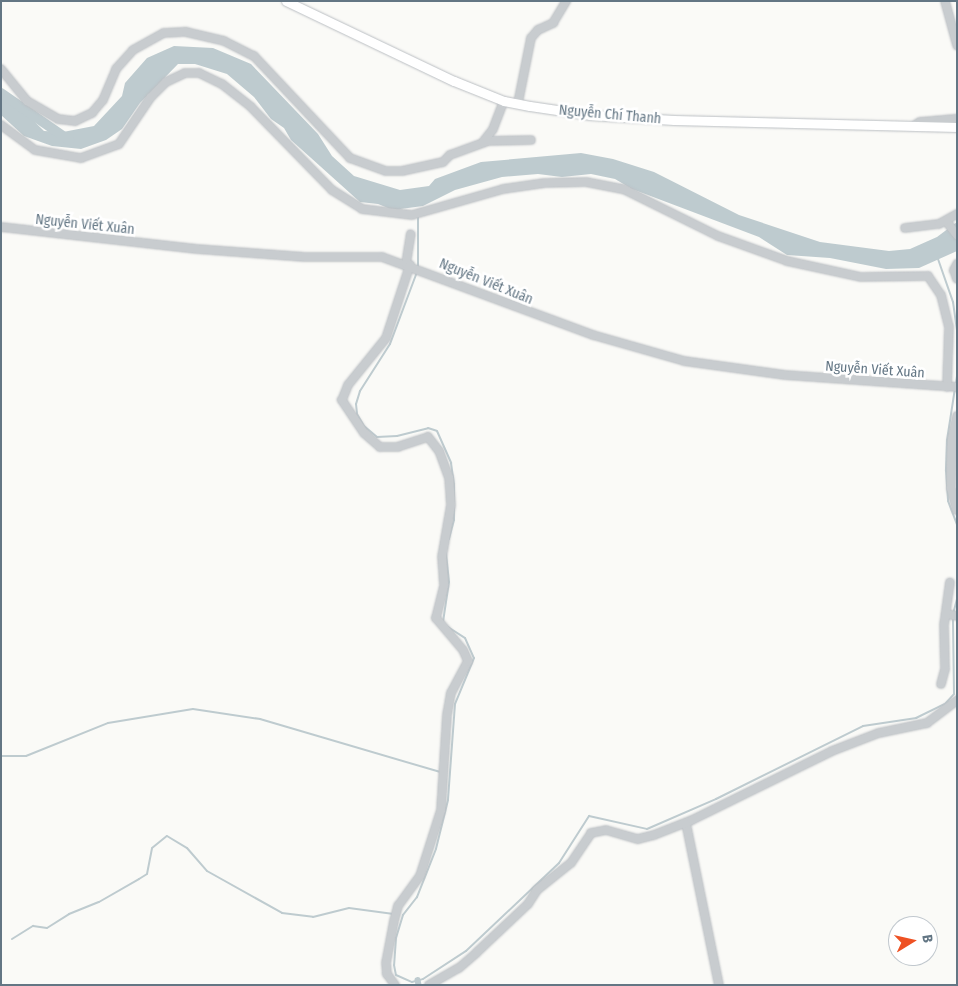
<!DOCTYPE html>
<meta charset="utf-8">
<style>
body{margin:0}
#map{position:relative;width:958px;height:986px;overflow:hidden;background:#fafaf7;font-family:"Fira Sans Condensed",sans-serif}
div>[style]{position:absolute}
.water>*{inset:0;background:#becbcf}
.stream>*{height:2px;margin:-1px;padding:0 1px;transform-origin:1px;border-radius:1px;background:#becbcf}
.canal>*{height:5.5px;margin:-2.75px;padding:0 2.75px;transform-origin:2.75px;border-radius:2.75px;background:#becbcf}
.river>*{height:10px;margin:-5px;padding:0 5px;transform-origin:5px;border-radius:5px;background:#becbcf}
.roads{filter:drop-shadow(0 0 1px #bbbfc3) drop-shadow(0 0 1px #bbbfc3)}
.minor>*{height:8px;margin:-4px;padding:0 4px;transform-origin:4px;border-radius:4px;background:#c8cccf}
.major>*{height:9px;margin:-4.5px;padding:0 4.5px;transform-origin:4.5px;border-radius:4.5px;background:#fff}
span{translate:-50% -50%;white-space:nowrap;text-align:center;line-height:1.15;-webkit-text-stroke:5px #fff;paint-order:stroke}
.street-label{font-size:14px;color:#637684}
.frame{position:absolute;inset:0;border:2px solid #637684;pointer-events:none}
.north{position:absolute;left:888px;top:916px;width:50px;height:50px;box-sizing:border-box;background:#fff;border:1px solid #c1c8ce;border-radius:50%;rotate:81deg;font-size:14px;font-weight:700;line-height:20px;text-align:center;color:#637684}
.north::after{content:'';display:block;margin:auto;width:18px;height:22px;background:#ee5123;clip-path:polygon(50% 0,100% 100%,50% 72%,0 100%)}
</style>
<div id="map">
<div class="water">
<i style="clip-path:polygon(174px 46px,213px 48px,251px 64px,318px 134px,332px 156px,354px 176px,400px 190px,429px 186px,435px 179px,481px 162px,581px 153px,613px 159px,654px 172px,739px 215px,820px 242px,889px 251px,910px 249px,937px 237px,957px 222px,957px 251px,919px 268px,886px 269px,830px 258px,787px 255px,759px 237px,632px 189px,615px 179px,591px 174px,562px 177px,538px 174px,502px 177px,455px 190px,423px 206px,393px 210px,378px 204px,360px 202px,291px 140px,284px 128px,271px 119px,254px 97px,227px 74px,195px 64px,178px 64px,140px 103px,122px 129px,106px 140px,81px 149px,52px 146px,24px 136px,1px 115px,1px 89px,44px 131px,63px 132px,94px 126px,122px 96px,125px 83px,147px 58px)"></i>
</div>
<div class="stream">
<i style="left:418px;top:215px;width:52px;rotate:90deg"></i>
<i style="left:938px;top:259px;width:46px;rotate:70.8deg"></i>
<i style="left:953px;top:302px;width:29px;rotate:82deg"></i>
<i style="left:417px;top:272px;width:77px;rotate:110.6deg"></i>
<i style="left:390px;top:344px;width:56px;rotate:122.6deg"></i>
<i style="left:360px;top:391px;width:14px;rotate:107deg"></i>
<i style="left:356px;top:404px;width:10px;rotate:84deg"></i>
<i style="left:357px;top:414px;width:14px;rotate:60deg"></i>
<i style="left:364px;top:426px;width:17px;rotate:40deg"></i>
<i style="left:377px;top:437px;width:20px;rotate:-3deg"></i>
<i style="left:397px;top:436px;width:32px;rotate:-14deg"></i>
<i style="left:428px;top:428px;width:9px;rotate:18deg"></i>
<i style="left:437px;top:431px;width:35px;rotate:66deg"></i>
<i style="left:451px;top:463px;width:21px;rotate:82deg"></i>
<i style="left:454px;top:484px;width:36px;rotate:90deg"></i>
<i style="left:454px;top:520px;width:20px;rotate:105deg"></i>
<i style="left:956px;top:383px;width:7px;rotate:-82deg"></i>
<i style="left:955px;top:388px;width:53px;rotate:98.7deg"></i>
<i style="left:947px;top:440px;width:31px;rotate:92deg"></i>
<i style="left:946px;top:471px;width:30px;rotate:86deg"></i>
<i style="left:948px;top:501px;width:26px;rotate:69deg"></i>
<i style="left:953px;top:614px;width:16px;rotate:-75deg"></i>
<i style="left:443px;top:622px;width:40px;rotate:-81.5deg"></i>
<i style="left:449px;top:582px;width:29px;rotate:-96deg"></i>
<i style="left:448px;top:627px;width:20px;rotate:33deg"></i>
<i style="left:465px;top:638px;width:22px;rotate:66deg"></i>
<i style="left:474px;top:658px;width:50px;rotate:112.4deg"></i>
<i style="left:455px;top:704px;width:96px;rotate:94.2deg"></i>
<i style="left:448px;top:800px;width:50px;rotate:103.8deg"></i>
<i style="left:436px;top:849px;width:52px;rotate:111.6deg"></i>
<i style="left:417px;top:897px;width:23px;rotate:128deg"></i>
<i style="left:403px;top:915px;width:24px;rotate:107deg"></i>
<i style="left:396px;top:938px;width:27px;rotate:94deg"></i>
<i style="left:394px;top:965px;width:10px;rotate:79deg"></i>
<i style="left:396px;top:975px;width:17px;rotate:24deg"></i>
<i style="left:412px;top:982px;width:11px;rotate:-15deg"></i>
<i style="left:423px;top:979px;width:51px;rotate:-33.1deg"></i>
<i style="left:466px;top:951px;width:128px;rotate:-43.4deg"></i>
<i style="left:559px;top:863px;width:56px;rotate:-57.4deg"></i>
<i style="left:589px;top:816px;width:59px;rotate:12.6deg"></i>
<i style="left:647px;top:829px;width:75px;rotate:-23.5deg"></i>
<i style="left:716px;top:799px;width:164px;rotate:-26.4deg"></i>
<i style="left:863px;top:726px;width:54px;rotate:-8.6deg"></i>
<i style="left:916px;top:718px;width:32px;rotate:-26deg"></i>
<i style="left:945px;top:704px;width:13px;rotate:-48deg"></i>
<i style="left:954px;top:694px;width:75px;rotate:-90.8deg"></i>
<i style="left:1px;top:756px;width:25px"></i>
<i style="left:26px;top:756px;width:88px;rotate:-21.9deg"></i>
<i style="left:108px;top:723px;width:86px;rotate:-9.4deg"></i>
<i style="left:193px;top:709px;width:68px;rotate:8.5deg"></i>
<i style="left:260px;top:719px;width:188px;rotate:16.4deg"></i>
<i style="left:12px;top:939px;width:25px;rotate:-32deg"></i>
<i style="left:33px;top:926px;width:14px;rotate:8deg"></i>
<i style="left:47px;top:928px;width:26px;rotate:-32deg"></i>
<i style="left:69px;top:914px;width:32px;rotate:-22deg"></i>
<i style="left:99px;top:902px;width:46px;rotate:-29.9deg"></i>
<i style="left:139px;top:879px;width:9px;rotate:-32deg"></i>
<i style="left:147px;top:874px;width:26px;rotate:-79deg"></i>
<i style="left:152px;top:848px;width:19px;rotate:-39deg"></i>
<i style="left:167px;top:836px;width:23px;rotate:31deg"></i>
<i style="left:187px;top:848px;width:30px;rotate:49deg"></i>
<i style="left:207px;top:871px;width:86px;rotate:29.2deg"></i>
<i style="left:282px;top:913px;width:31px;rotate:7deg"></i>
<i style="left:313px;top:917px;width:37px;rotate:-14deg"></i>
<i style="left:349px;top:908px;width:45px;rotate:7.6deg"></i>
</div>
<div class="canal">
<i style="left:418px;top:980px;width:5px;rotate:79deg"></i>
</div>
<div class="river">
<i style="left:1px;top:93px;width:83px;rotate:34.7deg"></i>
</div>
<div class="roads">
<div class="minor">
<i style="left:945px;top:1px;width:46px;rotate:74.7deg"></i>
<i style="left:1px;top:69px;width:41px;rotate:50.9deg"></i>
<i style="left:27px;top:101px;width:36px;rotate:30deg"></i>
<i style="left:58px;top:119px;width:17px;rotate:7deg"></i>
<i style="left:75px;top:121px;width:19px;rotate:-25deg"></i>
<i style="left:92px;top:113px;width:17px;rotate:-50deg"></i>
<i style="left:103px;top:100px;width:34px;rotate:-67deg"></i>
<i style="left:116px;top:69px;width:25px;rotate:-48deg"></i>
<i style="left:133px;top:50px;width:35px;rotate:-29deg"></i>
<i style="left:164px;top:33px;width:22px;rotate:-3deg"></i>
<i style="left:186px;top:32px;width:39px;rotate:13deg"></i>
<i style="left:224px;top:41px;width:34px;rotate:27deg"></i>
<i style="left:254px;top:56px;width:140px;rotate:46.7deg"></i>
<i style="left:350px;top:158px;width:38px;rotate:20deg"></i>
<i style="left:386px;top:171px;width:16px"></i>
<i style="left:402px;top:171px;width:42px;rotate:-12.4deg"></i>
<i style="left:443px;top:162px;width:10px;rotate:-45deg"></i>
<i style="left:450px;top:155px;width:40px;rotate:-20.2deg"></i>
<i style="left:488px;top:141px;width:43px;rotate:-1.3deg"></i>
<i style="left:518px;top:103px;width:66px;rotate:-78.7deg"></i>
<i style="left:531px;top:38px;width:11px;rotate:-49deg"></i>
<i style="left:538px;top:30px;width:17px;rotate:-25deg"></i>
<i style="left:553px;top:23px;width:26px;rotate:-59deg"></i>
<i style="left:1px;top:125px;width:42px;rotate:36.3deg"></i>
<i style="left:35px;top:150px;width:47px;rotate:9.9deg"></i>
<i style="left:81px;top:158px;width:40px;rotate:-20.2deg"></i>
<i style="left:119px;top:144px;width:57px;rotate:-55.8deg"></i>
<i style="left:151px;top:97px;width:21px;rotate:-45deg"></i>
<i style="left:166px;top:82px;width:21px;rotate:-25deg"></i>
<i style="left:185px;top:73px;width:14px"></i>
<i style="left:199px;top:73px;width:25px;rotate:26deg"></i>
<i style="left:222px;top:84px;width:37px;rotate:38deg"></i>
<i style="left:251px;top:107px;width:116px;rotate:45.7deg"></i>
<i style="left:332px;top:190px;width:36px;rotate:32deg"></i>
<i style="left:362px;top:209px;width:50px;rotate:6.8deg"></i>
<i style="left:412px;top:215px;width:95px;rotate:-15.9deg"></i>
<i style="left:503px;top:189px;width:42px;rotate:-8.1deg"></i>
<i style="left:545px;top:183px;width:41px;rotate:-1.4deg"></i>
<i style="left:586px;top:182px;width:38px;rotate:11deg"></i>
<i style="left:623px;top:189px;width:106px;rotate:26.3deg"></i>
<i style="left:718px;top:236px;width:73px;rotate:19.9deg"></i>
<i style="left:787px;top:261px;width:76px;rotate:12.2deg"></i>
<i style="left:861px;top:277px;width:67px;rotate:-0.9deg"></i>
<i style="left:928px;top:276px;width:23px;rotate:56deg"></i>
<i style="left:941px;top:295px;width:33px;rotate:76deg"></i>
<i style="left:949px;top:327px;width:60px;rotate:91.9deg"></i>
<i style="left:913px;top:126px;width:8px;rotate:-30deg"></i>
<i style="left:920px;top:122px;width:37px;rotate:-5deg"></i>
<i style="left:483px;top:142px;width:16px;rotate:-52deg"></i>
<i style="left:493px;top:129px;width:30px;rotate:-69deg"></i>
<i style="left:946px;top:221px;width:18px;rotate:52deg"></i>
<i style="left:1px;top:227px;width:197px;rotate:6.4deg"></i>
<i style="left:197px;top:249px;width:108px;rotate:4.2deg"></i>
<i style="left:305px;top:257px;width:77px"></i>
<i style="left:382px;top:257px;width:225px;rotate:20.3deg"></i>
<i style="left:593px;top:335px;width:95px;rotate:15.9deg"></i>
<i style="left:684px;top:361px;width:102px;rotate:7.9deg"></i>
<i style="left:785px;top:375px;width:172px;rotate:4deg"></i>
<i style="left:905px;top:228px;width:34px;rotate:-7deg"></i>
<i style="left:939px;top:224px;width:21px;rotate:-29deg"></i>
<i style="left:406px;top:264px;width:30px;rotate:-81deg"></i>
<i style="left:957px;top:264px;width:7px;rotate:117deg"></i>
<i style="left:954px;top:270px;width:9px;rotate:72deg"></i>
<i style="left:957px;top:416px;width:25px;rotate:102deg"></i>
<i style="left:952px;top:440px;width:48px;rotate:91.2deg"></i>
<i style="left:951px;top:488px;width:23px;rotate:75deg"></i>
<i style="left:946px;top:614px;width:11px;rotate:10deg"></i>
<i style="left:941px;top:684px;width:16px;rotate:-75deg"></i>
<i style="left:945px;top:669px;width:44px;rotate:-91.3deg"></i>
<i style="left:944px;top:625px;width:43px;rotate:-82.1deg"></i>
<i style="left:686px;top:823px;width:165px;rotate:78.5deg"></i>
<i style="left:395px;top:985px;width:14px;rotate:-126deg"></i>
<i style="left:387px;top:974px;width:11px;rotate:-95deg"></i>
<i style="left:386px;top:963px;width:43px;rotate:-79.2deg"></i>
<i style="left:394px;top:921px;width:16px;rotate:-75deg"></i>
<i style="left:398px;top:906px;width:37px;rotate:-54deg"></i>
<i style="left:420px;top:876px;width:69px;rotate:-72.3deg"></i>
<i style="left:441px;top:810px;width:95px;rotate:-86.4deg"></i>
<i style="left:447px;top:715px;width:22px;rotate:-80deg"></i>
<i style="left:451px;top:693px;width:36px;rotate:-62deg"></i>
<i style="left:468px;top:661px;width:12px;rotate:-114deg"></i>
<i style="left:463px;top:650px;width:42px;rotate:-130.2deg"></i>
<i style="left:436px;top:618px;width:34px;rotate:-76deg"></i>
<i style="left:444px;top:585px;width:28px;rotate:-94deg"></i>
<i style="left:442px;top:557px;width:53px;rotate:-80.2deg"></i>
<i style="left:451px;top:505px;width:27px;rotate:-94deg"></i>
<i style="left:449px;top:478px;width:29px;rotate:-110deg"></i>
<i style="left:439px;top:451px;width:18px;rotate:-128deg"></i>
<i style="left:428px;top:437px;width:32px;rotate:162deg"></i>
<i style="left:398px;top:447px;width:18px;rotate:180deg"></i>
<i style="left:380px;top:447px;width:21px;rotate:-139deg"></i>
<i style="left:364px;top:433px;width:40px;rotate:-124deg"></i>
<i style="left:342px;top:400px;width:16px;rotate:-68deg"></i>
<i style="left:348px;top:385px;width:60px;rotate:-51deg"></i>
<i style="left:386px;top:338px;width:77px;rotate:-71.8deg"></i>
<i style="left:429px;top:985px;width:34px;rotate:-30deg"></i>
<i style="left:459px;top:968px;width:23px;rotate:-41deg"></i>
<i style="left:476px;top:953px;width:71px;rotate:-43.3deg"></i>
<i style="left:528px;top:904px;width:17px;rotate:-57deg"></i>
<i style="left:537px;top:890px;width:43px;rotate:-38.5deg"></i>
<i style="left:571px;top:863px;width:36px;rotate:-56deg"></i>
<i style="left:591px;top:833px;width:15px;rotate:-11deg"></i>
<i style="left:606px;top:830px;width:33px;rotate:16deg"></i>
<i style="left:638px;top:839px;width:16px;rotate:-14deg"></i>
<i style="left:654px;top:835px;width:41px;rotate:-21.5deg"></i>
<i style="left:692px;top:820px;width:156px;rotate:-26.2deg"></i>
<i style="left:832px;top:751px;width:50px;rotate:-21deg"></i>
<i style="left:879px;top:733px;width:49px;rotate:-11.8deg"></i>
<i style="left:927px;top:723px;width:38px;rotate:-37deg"></i>
</div>
<div class="major">
<i style="left:286px;top:1px;width:186px;rotate:25.5deg"></i>
<i style="left:454px;top:81px;width:54px;rotate:21.8deg"></i>
<i style="left:504px;top:101px;width:26px;rotate:11deg"></i>
<i style="left:530px;top:106px;width:61px;rotate:8.5deg"></i>
<i style="left:590px;top:115px;width:84px;rotate:3.4deg"></i>
<i style="left:674px;top:120px;width:283px;rotate:1.4deg"></i>
</div>
</div>
<div class="street-label">
<span style="left:610px;top:115px;rotate:5deg">Nguyễn Chí Thanh</span>
<span style="left:85px;top:225px;rotate:6deg">Nguyễn Viết Xuân</span>
<span style="left:486px;top:282px;rotate:22deg">Nguyễn Viết Xuân</span>
<span style="left:875px;top:370px;rotate:4deg">Nguyễn Viết Xuân</span>
</div>
<div class="frame"></div>
<div class="north">B</div>
</div>
